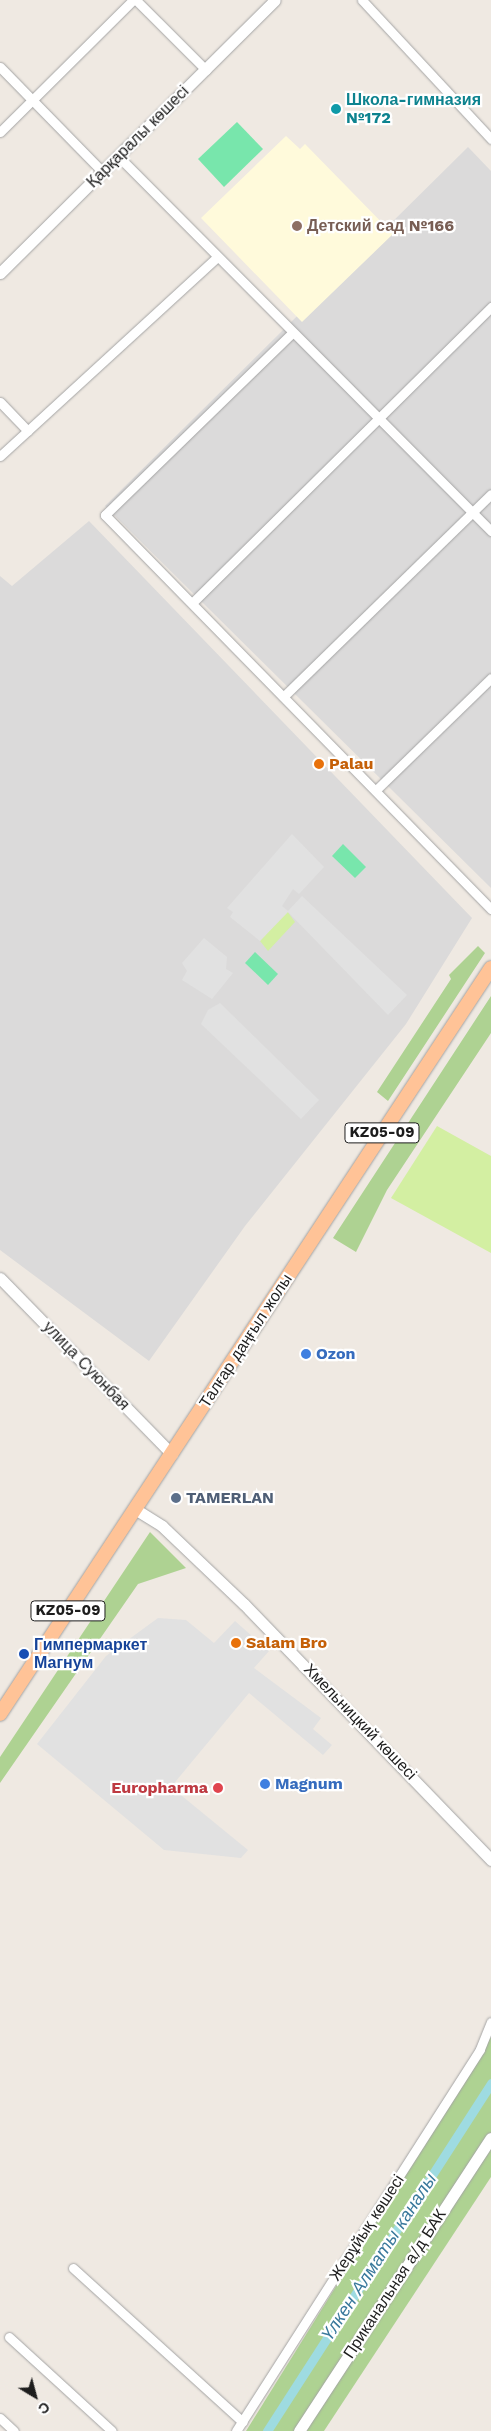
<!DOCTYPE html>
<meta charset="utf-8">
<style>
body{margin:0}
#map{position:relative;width:491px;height:2431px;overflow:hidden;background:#efe9e2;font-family:"Work Sans",sans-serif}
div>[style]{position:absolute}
.residential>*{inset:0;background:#dbdada}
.education>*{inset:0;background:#fffadb}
.grass>*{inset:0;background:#d3efa2}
.forest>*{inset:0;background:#aed292}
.pitch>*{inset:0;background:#78e6ac}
.parking>*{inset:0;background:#e1e1e1}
.canal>*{height:9px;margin:-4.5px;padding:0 4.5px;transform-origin:4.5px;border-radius:4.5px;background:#9edbe1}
.roads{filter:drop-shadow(0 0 1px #a4a4a4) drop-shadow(0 0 1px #a4a4a4)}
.minor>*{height:9px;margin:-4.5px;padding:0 4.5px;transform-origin:4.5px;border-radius:4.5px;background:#fff}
.tertiary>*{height:11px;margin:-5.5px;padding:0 5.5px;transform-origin:5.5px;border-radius:5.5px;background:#fff}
.primary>*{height:14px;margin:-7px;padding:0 7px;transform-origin:7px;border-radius:7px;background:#ffc397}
.dots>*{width:14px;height:14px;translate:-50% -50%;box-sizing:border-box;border:2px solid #fff;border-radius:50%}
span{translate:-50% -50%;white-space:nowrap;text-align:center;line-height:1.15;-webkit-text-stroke:4.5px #fff;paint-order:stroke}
.shield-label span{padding:1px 4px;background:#fff;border:1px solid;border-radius:4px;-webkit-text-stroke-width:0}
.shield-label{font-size:15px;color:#1d1d1d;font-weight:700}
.culture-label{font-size:16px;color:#0d838f;font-weight:700}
.left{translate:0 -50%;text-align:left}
.street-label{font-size:16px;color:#1d1d1d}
.education-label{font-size:16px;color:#785e54;font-weight:700}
.food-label{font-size:16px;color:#c56008;font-weight:700}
.shop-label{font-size:16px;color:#366cbe;font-weight:700}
.service-label{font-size:16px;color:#4e5e75;font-weight:700}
.transit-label{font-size:16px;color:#164399;font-weight:700}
.health-label{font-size:16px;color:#be3a42;font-weight:700}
.right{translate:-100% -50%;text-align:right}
.water-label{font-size:18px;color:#3a799c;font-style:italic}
.north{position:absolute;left:10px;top:2371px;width:50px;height:50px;-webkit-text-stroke:4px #fff;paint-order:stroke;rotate:143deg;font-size:14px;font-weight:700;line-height:20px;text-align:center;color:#1d1d1d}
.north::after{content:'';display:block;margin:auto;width:18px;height:22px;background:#1d1d1d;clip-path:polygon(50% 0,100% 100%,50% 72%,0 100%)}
</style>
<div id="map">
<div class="residential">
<i style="clip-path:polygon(468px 147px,491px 171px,491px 888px,105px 506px)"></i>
<i style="clip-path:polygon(89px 521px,472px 918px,406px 1024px,245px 1226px,149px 1361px,0 1250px,0 576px,12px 586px)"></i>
</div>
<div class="education">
<i style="clip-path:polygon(286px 136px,300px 149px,305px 144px,393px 234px,302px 322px,201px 218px)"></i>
</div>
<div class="grass">
<i style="clip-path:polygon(287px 911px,295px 922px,268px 951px,260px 941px)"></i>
<i style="clip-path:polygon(437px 1126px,491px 1156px,491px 1253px,391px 1198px)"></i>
</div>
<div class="forest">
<i style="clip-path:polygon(478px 946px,485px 953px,388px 1101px,377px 1092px,451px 979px,449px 975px)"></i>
<i style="clip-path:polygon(491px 996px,491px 1033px,387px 1190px,356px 1252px,333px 1238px)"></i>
<i style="clip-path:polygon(150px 1532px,186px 1568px,138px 1584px,0 1783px,0 1757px)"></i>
<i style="clip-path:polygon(491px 2037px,491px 2177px,324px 2431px,246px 2431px)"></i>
</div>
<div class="pitch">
<i style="clip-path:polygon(237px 122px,263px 149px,224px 187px,198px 159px)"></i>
<i style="clip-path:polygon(343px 844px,366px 867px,355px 878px,332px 856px)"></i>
<i style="clip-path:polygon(255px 952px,278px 974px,268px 985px,245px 963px)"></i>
</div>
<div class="parking">
<i style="clip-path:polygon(292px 834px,324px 867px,299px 894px,293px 889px,282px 906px,288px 911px,302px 896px,407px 995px,388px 1015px,288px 912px,260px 941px,230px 917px,233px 912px,227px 908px)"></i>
<i style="clip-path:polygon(204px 938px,227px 957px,226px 969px,233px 973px,212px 999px,182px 980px,187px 971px,182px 963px)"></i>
<i style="clip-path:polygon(220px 1003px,319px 1100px,301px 1119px,201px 1024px,208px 1010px)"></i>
<i style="clip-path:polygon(158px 1618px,186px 1620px,214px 1643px,235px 1621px,269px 1651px,254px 1668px,321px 1718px,313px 1729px,332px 1745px,323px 1755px,249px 1693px,171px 1787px,248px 1850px,241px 1858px,164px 1850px,37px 1744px,106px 1656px)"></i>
</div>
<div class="canal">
<i style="left:267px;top:2431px;width:414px;rotate:-57.2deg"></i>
</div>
<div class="roads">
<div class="minor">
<i style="left:136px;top:0;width:99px;rotate:45deg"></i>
<i style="left:362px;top:0;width:190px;rotate:47.1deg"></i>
<i style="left:0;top:67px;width:147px;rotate:45.6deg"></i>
<i style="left:0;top:132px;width:187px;rotate:-44.8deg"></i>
<i style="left:119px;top:157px;width:528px;rotate:45.15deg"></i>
<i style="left:292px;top:333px;width:261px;rotate:135.8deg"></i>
<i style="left:105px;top:515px;width:552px;rotate:45.59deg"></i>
<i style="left:0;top:402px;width:40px;rotate:46deg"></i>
<i style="left:0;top:456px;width:294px;rotate:-42.5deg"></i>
<i style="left:192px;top:603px;width:421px;rotate:-44.7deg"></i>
<i style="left:284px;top:696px;width:289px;rotate:-44.3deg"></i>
<i style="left:377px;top:789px;width:159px;rotate:-44.2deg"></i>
<i style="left:73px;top:2268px;width:229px;rotate:42.2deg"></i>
<i style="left:9px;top:2337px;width:139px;rotate:42.4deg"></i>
<i style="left:0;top:2418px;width:19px;rotate:43deg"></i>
<i style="left:236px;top:2431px;width:453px;rotate:-57.4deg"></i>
<i style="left:480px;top:2049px;width:29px;rotate:-68deg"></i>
</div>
<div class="tertiary">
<i style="left:0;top:273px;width:387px;rotate:-44.8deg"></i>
<i style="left:0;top:1278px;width:246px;rotate:45.7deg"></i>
<i style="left:135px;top:1509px;width:32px;rotate:32deg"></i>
<i style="left:162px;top:1526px;width:113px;rotate:43.6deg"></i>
<i style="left:244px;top:1604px;width:356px;rotate:46deg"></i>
<i style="left:299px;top:2431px;width:350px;rotate:-56.8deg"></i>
</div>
<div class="primary">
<i style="left:0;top:1714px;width:893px;rotate:-56.65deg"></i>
</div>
</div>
<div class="dots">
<i style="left:336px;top:109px;background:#0f9aa8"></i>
<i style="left:297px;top:226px;background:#8d6e63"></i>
<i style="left:319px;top:764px;background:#e8710a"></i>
<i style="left:306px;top:1354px;background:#3f7fe0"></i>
<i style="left:176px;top:1498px;background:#5c6f8a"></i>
<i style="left:236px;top:1643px;background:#e8710a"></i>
<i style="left:24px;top:1654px;background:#1a4fb4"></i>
<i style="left:265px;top:1784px;background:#3f7fe0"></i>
<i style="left:218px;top:1788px;background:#e0444e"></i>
</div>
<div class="shield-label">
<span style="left:382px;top:1133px">KZ05-09</span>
<span style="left:68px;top:1611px">KZ05-09</span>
</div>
<div class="culture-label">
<span class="left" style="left:346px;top:109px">Школа-гимназия<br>№172</span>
</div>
<div class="street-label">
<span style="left:138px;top:137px;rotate:-45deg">Қарқаралы көшесі</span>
<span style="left:246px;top:1341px;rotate:-57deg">Талғар даңғыл жолы</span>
<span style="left:86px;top:1366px;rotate:46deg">улица Суюнбая</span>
<span style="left:360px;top:1722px;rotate:46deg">Хмельницкий көшесі</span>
<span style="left:367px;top:2228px;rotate:-57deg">Жерұйық көшесі</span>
<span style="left:395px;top:2284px;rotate:-57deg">Приканальная а/д БАК</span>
</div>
<div class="education-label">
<span class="left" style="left:307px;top:226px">Детский сад №166</span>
</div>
<div class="food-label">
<span class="left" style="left:329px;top:764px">Palau</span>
<span class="left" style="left:246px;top:1643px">Salam Bro</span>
</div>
<div class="shop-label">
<span class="left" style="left:316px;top:1354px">Ozon</span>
<span class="left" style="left:275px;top:1784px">Magnum</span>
</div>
<div class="service-label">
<span class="left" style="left:186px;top:1498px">TAMERLAN</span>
</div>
<div class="transit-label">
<span class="left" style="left:34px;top:1654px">Гимпермаркет<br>Магнум</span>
</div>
<div class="health-label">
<span class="right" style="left:208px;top:1788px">Europharma</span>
</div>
<div class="water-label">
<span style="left:379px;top:2257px;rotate:-57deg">Үлкен Алматы каналы</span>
</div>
<div class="north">С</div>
</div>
